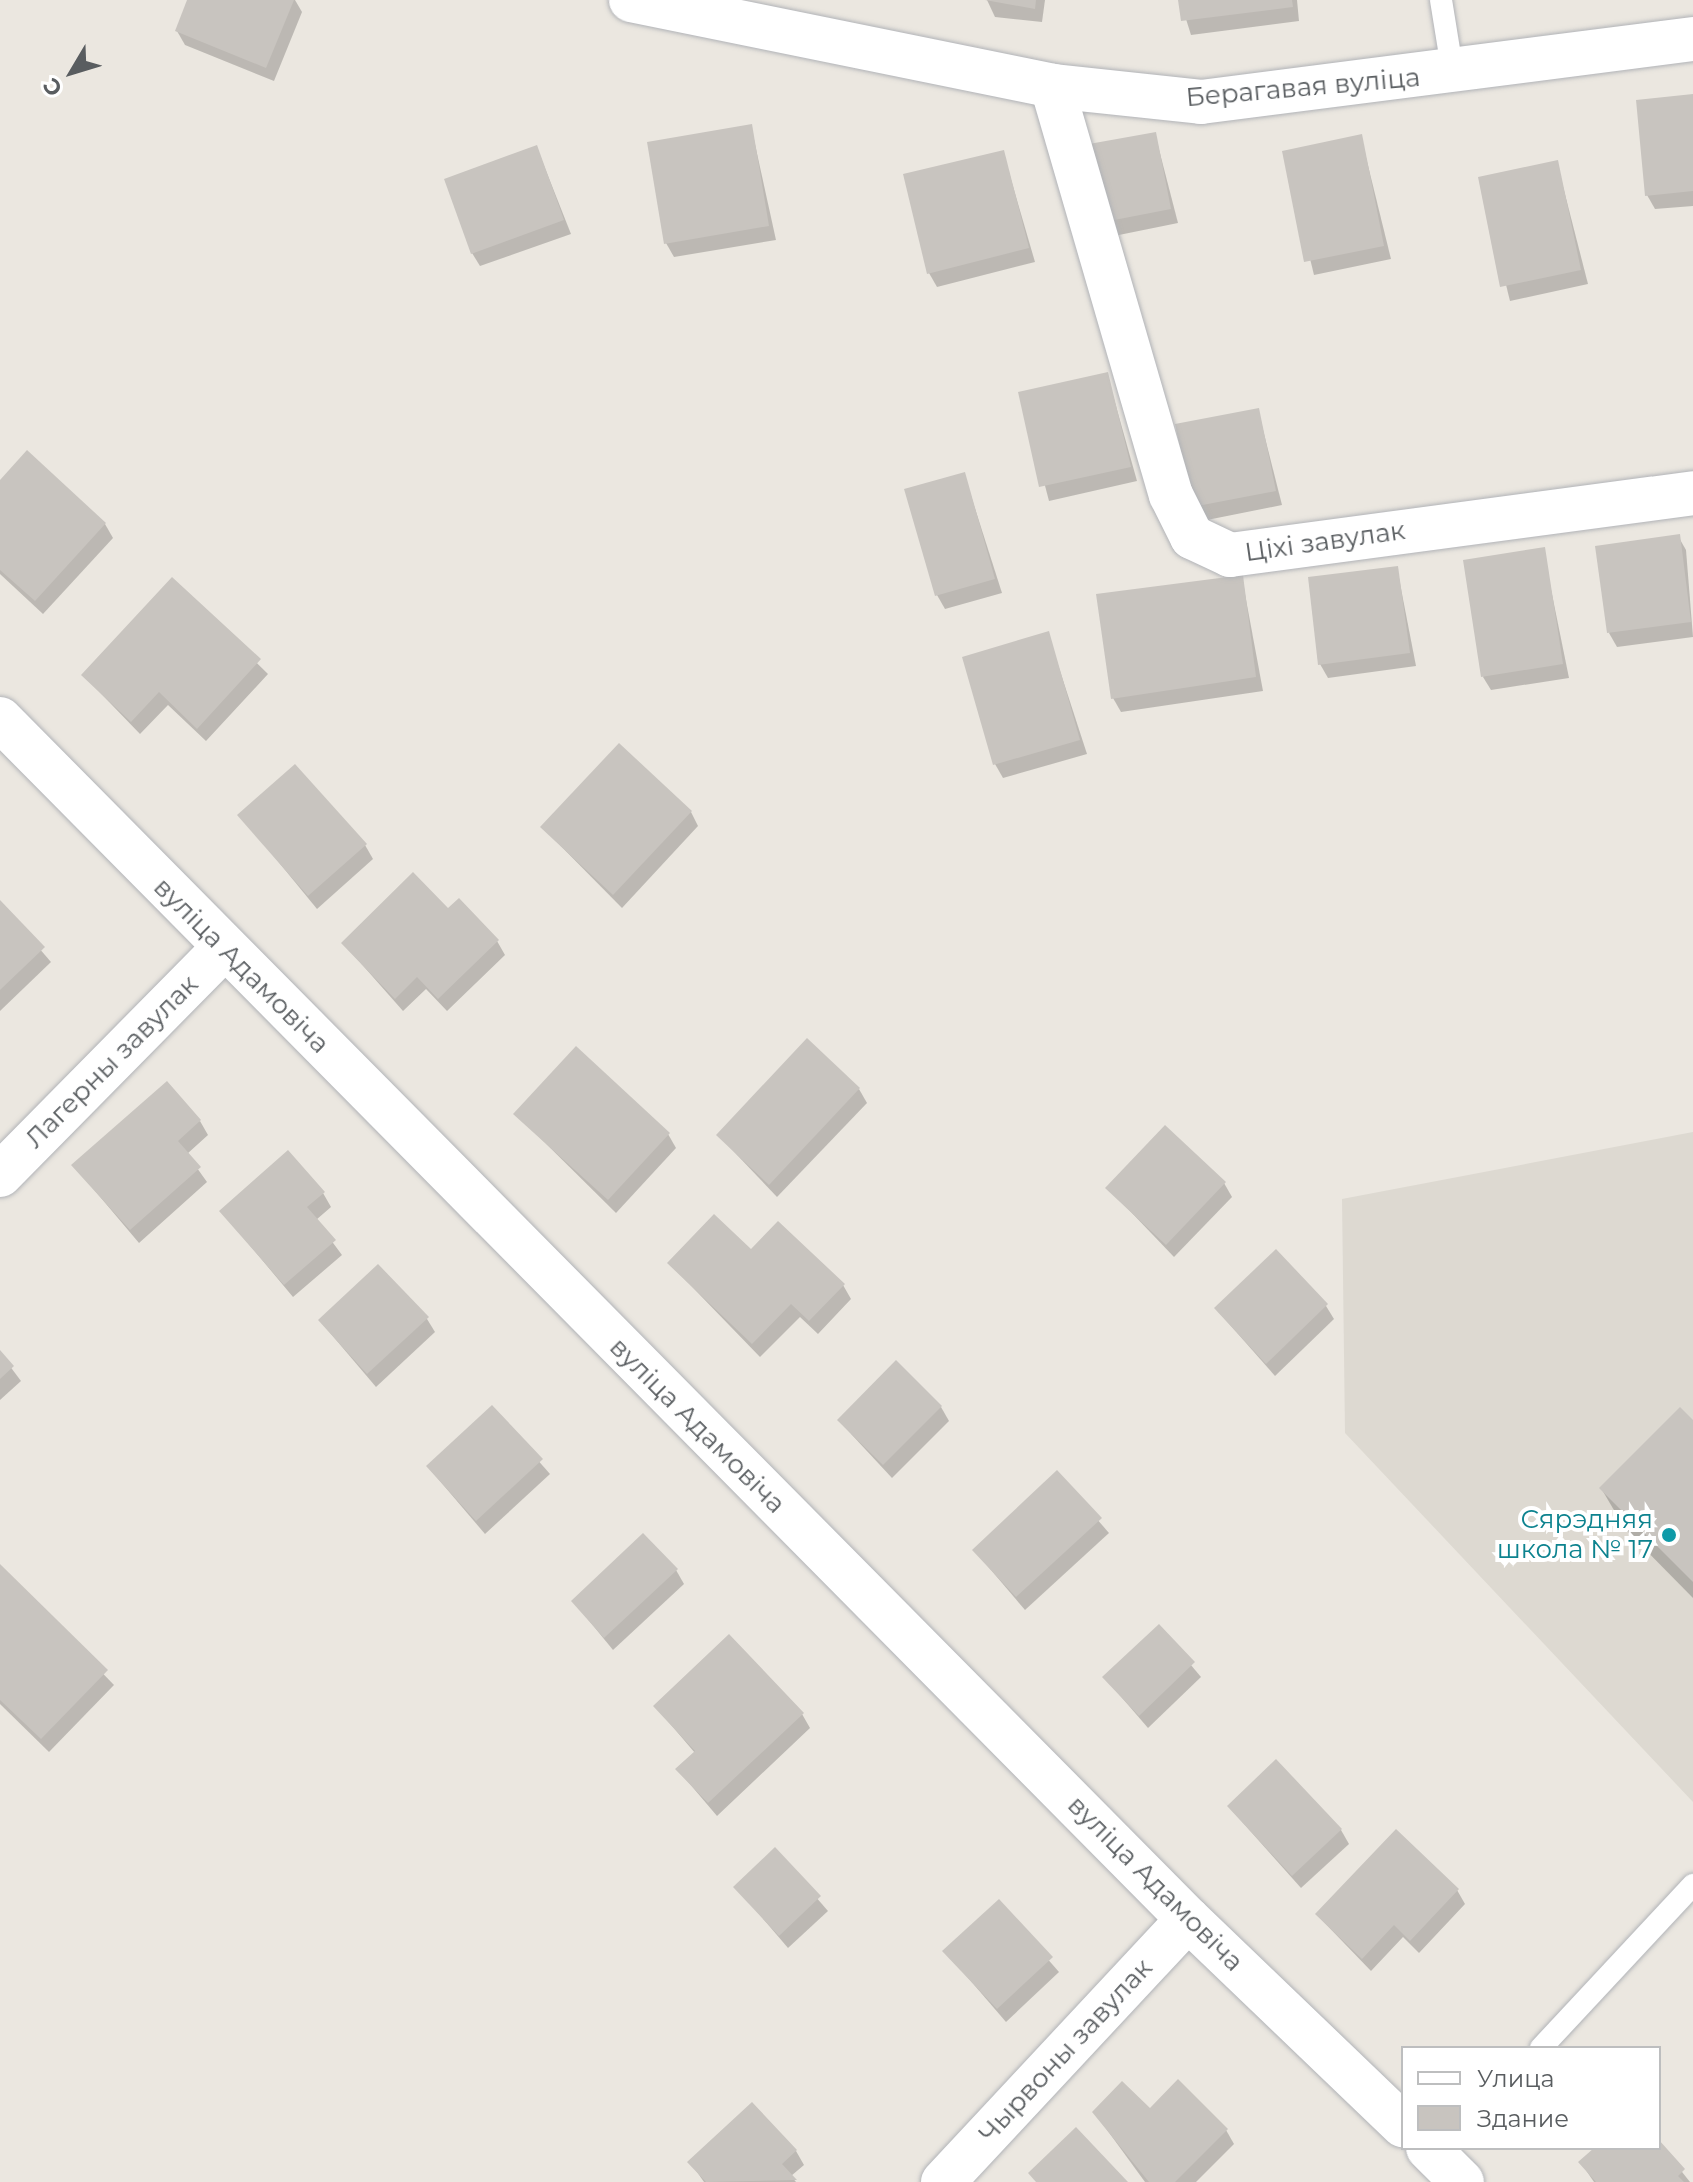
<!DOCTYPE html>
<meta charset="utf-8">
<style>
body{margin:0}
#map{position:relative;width:1693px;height:2182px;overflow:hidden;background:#ebe7e0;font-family:Montserrat,sans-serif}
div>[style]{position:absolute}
.education>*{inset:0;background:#ddd9d1}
.shadow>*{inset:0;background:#0003}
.building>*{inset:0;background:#c8c4bf}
.roads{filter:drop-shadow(0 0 2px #b1b3b7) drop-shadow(0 0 2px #b1b3b7)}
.service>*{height:22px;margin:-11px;padding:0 11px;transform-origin:11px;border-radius:11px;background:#fff}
.minor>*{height:44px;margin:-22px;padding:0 22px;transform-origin:22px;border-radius:22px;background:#fff}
.dots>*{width:22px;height:22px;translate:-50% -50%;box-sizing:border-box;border:4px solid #fff;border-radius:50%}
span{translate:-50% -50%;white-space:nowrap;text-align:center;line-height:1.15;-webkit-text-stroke:8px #fff;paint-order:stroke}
.street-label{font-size:26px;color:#595d60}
.culture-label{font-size:26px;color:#0d838f}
.right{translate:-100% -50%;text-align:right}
.legend{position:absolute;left:1401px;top:2046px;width:260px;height:104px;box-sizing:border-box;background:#fff;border:2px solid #bdbebf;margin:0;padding:10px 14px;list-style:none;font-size:24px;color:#595d60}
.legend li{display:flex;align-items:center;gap:16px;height:40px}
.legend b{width:40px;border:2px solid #bdbebf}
.north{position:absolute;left:32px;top:32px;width:80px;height:80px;-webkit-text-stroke:6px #fff;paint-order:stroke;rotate:232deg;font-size:22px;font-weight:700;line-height:32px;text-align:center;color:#595d60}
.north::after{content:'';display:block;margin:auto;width:28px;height:36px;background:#595d60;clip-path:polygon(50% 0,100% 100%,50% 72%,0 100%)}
</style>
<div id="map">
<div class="education">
<i style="clip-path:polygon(1693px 1132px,1693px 1802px,1345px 1433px,1342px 1199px)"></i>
</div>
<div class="shadow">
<i style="clip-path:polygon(189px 0,295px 0,302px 12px,274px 81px,185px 45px,177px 31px)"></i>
<i style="clip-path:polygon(987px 0,1045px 0,1042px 22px,995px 17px)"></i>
<i style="clip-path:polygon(1180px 0,1297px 0,1299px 21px,1191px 35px)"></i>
<i style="clip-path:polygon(1693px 96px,1693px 206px,1655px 209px,1647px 195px)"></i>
<i style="clip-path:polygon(751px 126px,776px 240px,674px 257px,666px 243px)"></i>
<i style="clip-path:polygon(1155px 134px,1178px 223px,1114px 236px,1091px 146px)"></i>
<i style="clip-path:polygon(1361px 137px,1391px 259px,1314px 275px,1284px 152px)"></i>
<i style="clip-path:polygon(537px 148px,571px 234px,480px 266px,472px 253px)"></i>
<i style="clip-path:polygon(1003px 152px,1035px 262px,937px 287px,929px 273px)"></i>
<i style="clip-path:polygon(1557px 163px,1588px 284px,1510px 301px,1480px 179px)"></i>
<i style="clip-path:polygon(1107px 374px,1137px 481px,1049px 501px,1021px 394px)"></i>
<i style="clip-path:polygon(1258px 410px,1282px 505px,1202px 521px,1194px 507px)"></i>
<i style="clip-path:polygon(964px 474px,1002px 593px,945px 609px,937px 595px)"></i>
<i style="clip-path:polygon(0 483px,105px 524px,113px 538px,43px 614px,0 574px)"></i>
<i style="clip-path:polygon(1678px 536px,1686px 550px,1693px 637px,1617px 647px,1609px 633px)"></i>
<i style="clip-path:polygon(1543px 550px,1569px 678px,1491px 690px,1483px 677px)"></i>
<i style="clip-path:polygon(1397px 568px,1416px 666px,1328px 678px,1320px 664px)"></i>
<i style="clip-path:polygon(1242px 578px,1263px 691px,1121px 712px,1113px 698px)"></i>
<i style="clip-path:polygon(172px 579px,268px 674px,206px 741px,168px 705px,140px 734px,83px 675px)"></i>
<i style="clip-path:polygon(1048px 634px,1087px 754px,1003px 778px,995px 764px)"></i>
<i style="clip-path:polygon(691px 812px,698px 826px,622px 908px,543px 828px)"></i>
<i style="clip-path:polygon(240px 815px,365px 845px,373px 859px,317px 909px)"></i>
<i style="clip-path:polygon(0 903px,51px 962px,0 1011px)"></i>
<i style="clip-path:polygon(448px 911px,497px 941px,505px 955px,447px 1011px,426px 989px,403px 1011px,343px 943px)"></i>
<i style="clip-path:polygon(859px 1089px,867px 1103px,777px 1197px,718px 1135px)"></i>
<i style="clip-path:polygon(516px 1114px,668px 1134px,676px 1148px,616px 1213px)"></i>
<i style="clip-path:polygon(200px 1121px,208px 1135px,187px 1154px,207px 1182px,139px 1243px,74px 1166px)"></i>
<i style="clip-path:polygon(1224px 1183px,1232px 1197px,1174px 1257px,1108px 1188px)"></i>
<i style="clip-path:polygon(323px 1193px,331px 1207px,316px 1220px,342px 1255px,293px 1297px,222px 1212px)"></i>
<i style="clip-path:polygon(751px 1251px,843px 1285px,851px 1299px,818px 1334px,800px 1317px,760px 1357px,669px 1263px)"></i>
<i style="clip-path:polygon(1326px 1306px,1334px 1319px,1275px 1376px,1216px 1309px)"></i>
<i style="clip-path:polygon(427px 1319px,435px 1332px,376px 1387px,320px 1321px)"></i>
<i style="clip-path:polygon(0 1353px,21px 1381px,0 1400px)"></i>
<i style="clip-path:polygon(941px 1407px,949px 1421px,892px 1478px,839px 1421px)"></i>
<i style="clip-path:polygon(492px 1408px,550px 1474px,485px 1534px,428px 1467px)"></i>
<i style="clip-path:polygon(1693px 1423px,1693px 1598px,1625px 1529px,1601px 1488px)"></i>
<i style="clip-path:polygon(1057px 1473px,1109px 1533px,1025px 1610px,974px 1550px)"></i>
<i style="clip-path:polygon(0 1567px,114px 1685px,49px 1752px,0 1704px)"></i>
<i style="clip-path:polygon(676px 1570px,684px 1584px,613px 1650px,573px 1601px)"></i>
<i style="clip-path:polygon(1159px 1627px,1201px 1677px,1148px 1728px,1105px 1678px)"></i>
<i style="clip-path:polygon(655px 1706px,802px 1714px,810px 1728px,717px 1816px,678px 1770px,695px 1753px)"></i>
<i style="clip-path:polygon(1229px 1807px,1341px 1830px,1349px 1844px,1301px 1888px)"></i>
<i style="clip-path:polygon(775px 1850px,828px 1911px,788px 1948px,736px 1887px)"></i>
<i style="clip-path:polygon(1457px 1890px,1465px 1904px,1419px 1953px,1403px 1937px,1371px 1971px,1317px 1915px)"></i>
<i style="clip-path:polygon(998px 1902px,1059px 1972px,1006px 2022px,945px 1951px)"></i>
<i style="clip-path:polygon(1150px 2111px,1226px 2130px,1234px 2144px,1196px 2182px,1145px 2182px,1094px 2112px)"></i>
<i style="clip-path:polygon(1659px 2143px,1690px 2182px,1594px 2182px,1581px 2163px,1597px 2148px)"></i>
<i style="clip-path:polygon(796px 2151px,804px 2165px,791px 2176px,796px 2182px,704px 2182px,690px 2162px)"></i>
</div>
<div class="building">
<i style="clip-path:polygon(187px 0,294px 0,266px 68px,175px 31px)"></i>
<i style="clip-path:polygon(985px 0,1036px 0,1035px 9px)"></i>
<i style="clip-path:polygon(1178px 0,1292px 0,1293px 7px,1181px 21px)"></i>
<i style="clip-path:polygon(1693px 94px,1693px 191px,1645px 196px,1636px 100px)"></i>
<i style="clip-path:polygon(752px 124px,769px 226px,664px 244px,647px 142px)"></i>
<i style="clip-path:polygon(1156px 132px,1171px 209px,1104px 222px,1089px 144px)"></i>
<i style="clip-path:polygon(1362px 134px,1384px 246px,1304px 262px,1282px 151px)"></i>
<i style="clip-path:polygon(537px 145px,564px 220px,471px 254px,444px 179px)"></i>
<i style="clip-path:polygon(1004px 150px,1029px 248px,927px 274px,903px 174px)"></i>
<i style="clip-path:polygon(1558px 160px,1581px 270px,1500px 287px,1478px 177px)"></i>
<i style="clip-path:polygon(1108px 372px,1131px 467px,1039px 487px,1018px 392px)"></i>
<i style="clip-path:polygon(1259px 408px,1276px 491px,1192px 507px,1175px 424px)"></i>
<i style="clip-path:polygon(27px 450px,106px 523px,35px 601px,0 570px,0 480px)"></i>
<i style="clip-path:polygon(965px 472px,995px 579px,935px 596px,904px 489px)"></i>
<i style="clip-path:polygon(1680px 534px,1691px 622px,1607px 633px,1595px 546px)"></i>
<i style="clip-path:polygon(1545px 547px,1563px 664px,1481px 677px,1463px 560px)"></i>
<i style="clip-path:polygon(1398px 566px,1410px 653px,1318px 665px,1308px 577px)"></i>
<i style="clip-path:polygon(1243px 575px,1256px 677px,1111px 699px,1096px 594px)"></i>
<i style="clip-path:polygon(172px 577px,261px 659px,197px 729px,159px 692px,131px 722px,81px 675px)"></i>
<i style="clip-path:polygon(1049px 631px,1080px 740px,993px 765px,962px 657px)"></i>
<i style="clip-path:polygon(619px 743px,692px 811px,613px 895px,540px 827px)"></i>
<i style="clip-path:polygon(295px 764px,367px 844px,308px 896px,237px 815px)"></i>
<i style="clip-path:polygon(413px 872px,448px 908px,459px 898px,499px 940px,438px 999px,417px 977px,395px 999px,341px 943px)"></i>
<i style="clip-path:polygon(0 900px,45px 947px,0 990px)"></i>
<i style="clip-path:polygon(807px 1038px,860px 1088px,769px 1185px,716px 1135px)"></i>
<i style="clip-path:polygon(576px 1046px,670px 1133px,608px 1200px,513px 1114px)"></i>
<i style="clip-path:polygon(167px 1081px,201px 1120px,178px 1141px,201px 1167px,130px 1230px,71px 1165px)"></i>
<i style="clip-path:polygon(1165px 1125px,1226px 1182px,1166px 1245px,1105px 1188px)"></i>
<i style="clip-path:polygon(288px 1150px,325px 1192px,307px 1207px,336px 1240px,284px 1285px,219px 1211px)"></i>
<i style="clip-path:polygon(714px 1214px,751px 1249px,778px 1221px,845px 1284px,809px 1321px,791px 1304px,752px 1344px,667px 1263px)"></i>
<i style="clip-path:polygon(1276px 1249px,1328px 1304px,1266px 1364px,1214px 1308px)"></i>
<i style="clip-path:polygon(378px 1264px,429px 1317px,367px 1374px,318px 1320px)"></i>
<i style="clip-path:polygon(0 1350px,14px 1366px,0 1379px)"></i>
<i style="clip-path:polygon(896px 1360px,942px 1406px,883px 1465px,837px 1420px)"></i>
<i style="clip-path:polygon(492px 1405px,543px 1459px,476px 1521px,426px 1466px)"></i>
<i style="clip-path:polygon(1680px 1407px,1693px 1420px,1693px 1582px,1599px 1488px)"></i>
<i style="clip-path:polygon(1057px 1470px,1102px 1518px,1016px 1597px,972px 1550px)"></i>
<i style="clip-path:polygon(643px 1533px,678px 1569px,604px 1638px,571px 1601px)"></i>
<i style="clip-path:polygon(0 1564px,108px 1670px,41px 1739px,0 1700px)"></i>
<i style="clip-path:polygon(1159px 1624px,1195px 1662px,1139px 1716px,1102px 1677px)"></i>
<i style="clip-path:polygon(729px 1634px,804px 1713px,708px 1803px,675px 1769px,695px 1751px,653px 1706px)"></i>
<i style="clip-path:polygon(1276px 1759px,1342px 1829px,1292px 1876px,1227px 1806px)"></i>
<i style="clip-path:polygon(1396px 1829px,1459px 1889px,1410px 1941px,1394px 1925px,1362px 1959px,1315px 1914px)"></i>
<i style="clip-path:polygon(775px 1847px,821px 1896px,779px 1936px,733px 1887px)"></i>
<i style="clip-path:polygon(999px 1899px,1053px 1957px,997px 2009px,942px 1951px)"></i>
<i style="clip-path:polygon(1178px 2079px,1228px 2129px,1175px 2182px,1149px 2182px,1092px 2112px,1122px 2081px,1150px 2108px)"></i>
<i style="clip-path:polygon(752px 2102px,797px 2150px,782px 2164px,797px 2180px,706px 2182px,687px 2162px)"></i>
<i style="clip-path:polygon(1076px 2127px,1128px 2182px,1036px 2182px,1028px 2173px)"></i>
<i style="clip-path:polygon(1659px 2140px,1685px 2169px,1678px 2176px,1684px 2182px,1596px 2182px,1578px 2162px,1594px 2148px,1659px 2148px)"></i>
</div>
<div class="roads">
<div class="service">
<i style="left:1441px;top:0;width:75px;rotate:80.8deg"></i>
<i style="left:1541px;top:2048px;width:223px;rotate:-47deg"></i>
</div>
<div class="minor">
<i style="left:631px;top:0;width:430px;rotate:11.5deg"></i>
<i style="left:1052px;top:86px;width:150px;rotate:6.1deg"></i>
<i style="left:1201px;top:102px;width:496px;rotate:-7.3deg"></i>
<i style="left:1052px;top:86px;width:426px;rotate:73.8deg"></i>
<i style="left:1171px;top:495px;width:47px;rotate:63.4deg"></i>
<i style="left:1192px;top:537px;width:42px;rotate:25.3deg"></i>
<i style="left:1230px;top:555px;width:467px;rotate:-7.6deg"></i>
<i style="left:0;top:719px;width:1689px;rotate:45.29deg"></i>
<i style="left:1188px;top:1919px;width:298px;rotate:43.8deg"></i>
<i style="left:0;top:1175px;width:317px;rotate:-45.4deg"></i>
<i style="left:1428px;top:2148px;width:48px;rotate:45deg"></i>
<i style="left:943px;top:2182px;width:359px;rotate:-47deg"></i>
</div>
</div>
<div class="dots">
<i style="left:1669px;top:1535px;background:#0f9aa8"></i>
</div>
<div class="street-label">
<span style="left:1303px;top:88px;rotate:-5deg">Берагавая вуліца</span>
<span style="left:1325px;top:542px;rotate:-8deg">Ціхі завулак</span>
<span style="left:241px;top:966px;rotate:45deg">вуліца Адамовіча</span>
<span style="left:112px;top:1062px;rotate:-45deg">Лагерны завулак</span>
<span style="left:697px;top:1426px;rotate:45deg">вуліца Адамовіча</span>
<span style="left:1155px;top:1884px;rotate:45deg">вуліца Адамовіча</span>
<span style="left:1066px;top:2051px;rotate:-47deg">Чырвоны завулак</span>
</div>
<div class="culture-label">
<span class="right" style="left:1653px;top:1535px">Сярэдняя<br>школа № 17</span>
</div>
<ul class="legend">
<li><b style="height:10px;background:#fff"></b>Улица</li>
<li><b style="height:22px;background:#c8c4bf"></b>Здание</li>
</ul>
<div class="north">С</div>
</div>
